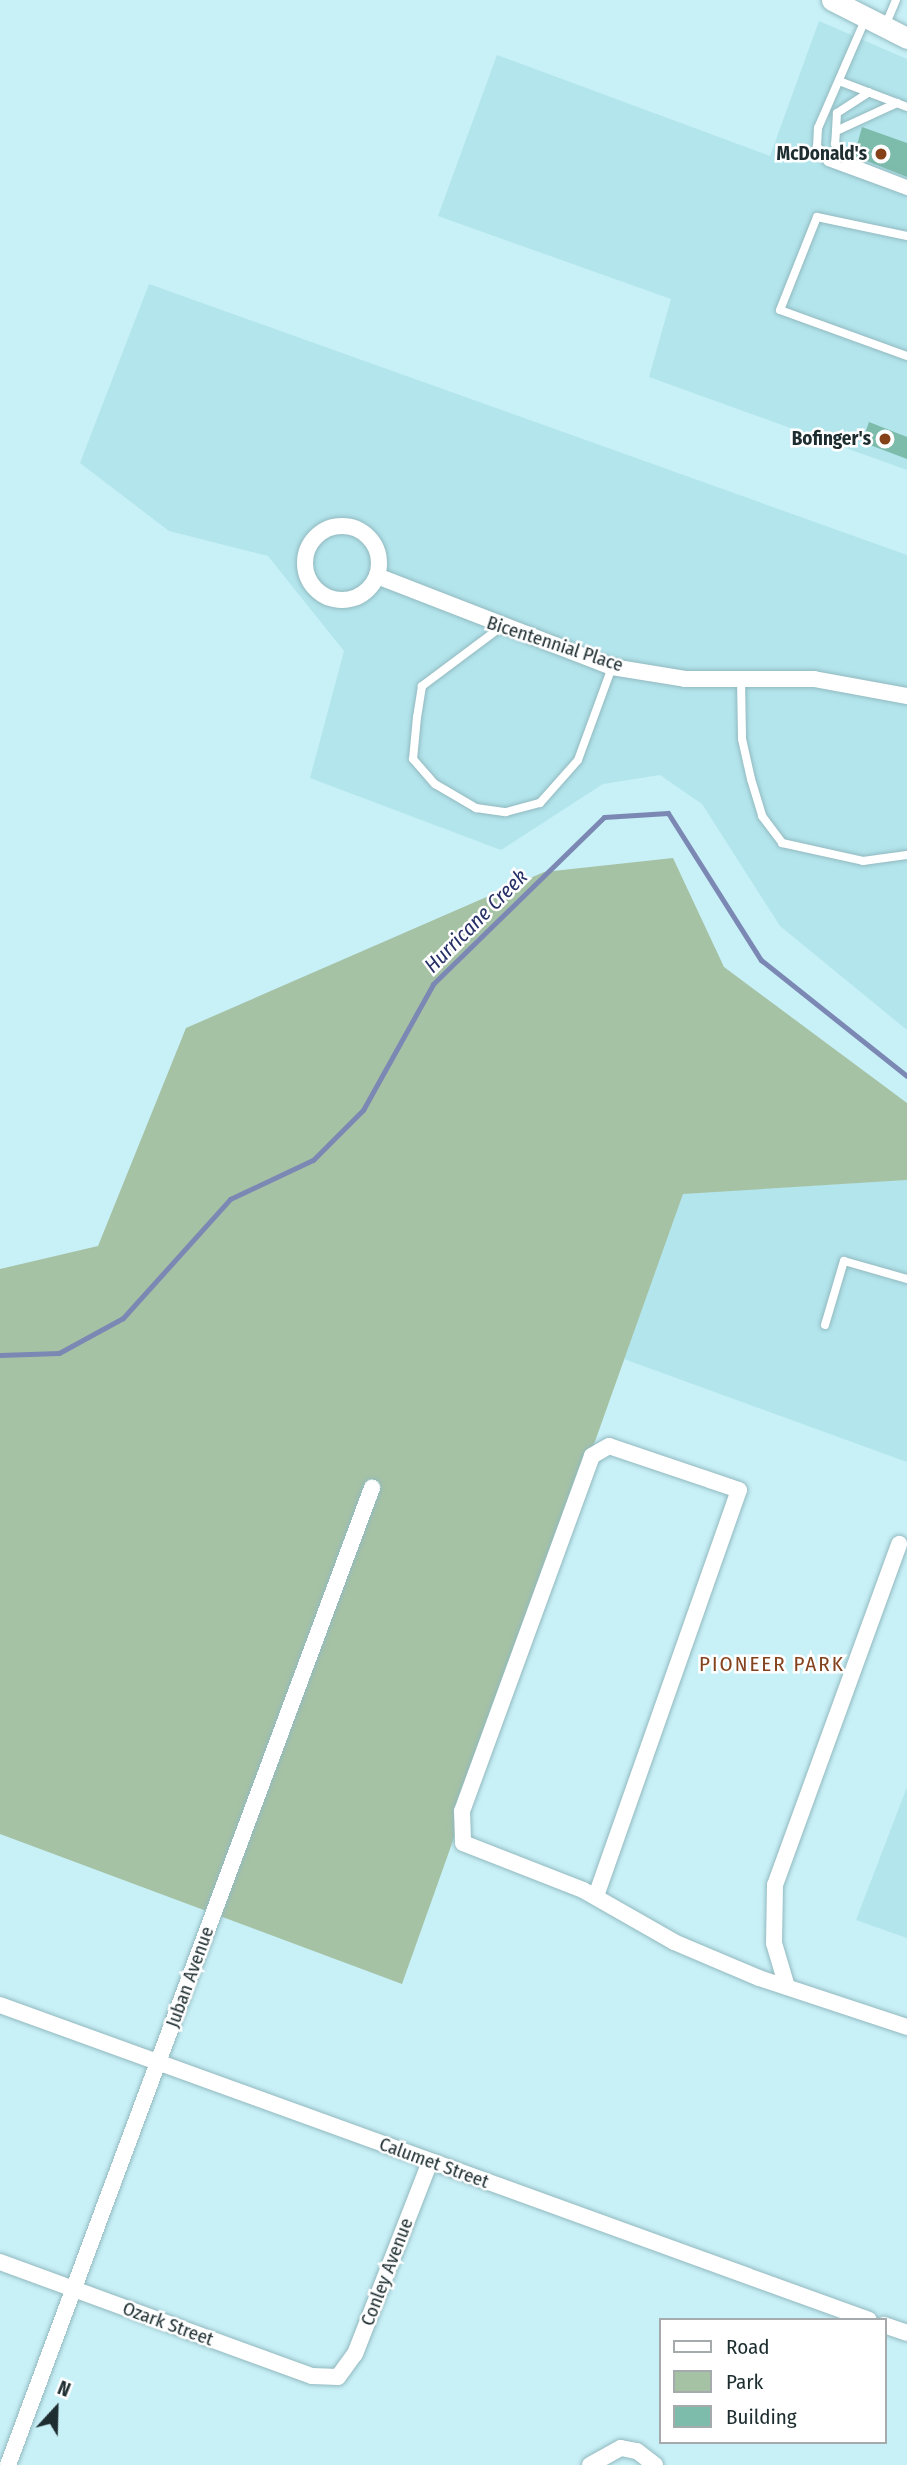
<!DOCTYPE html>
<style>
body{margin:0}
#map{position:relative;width:907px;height:2465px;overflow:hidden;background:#c8f0f7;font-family:"Fira Sans Condensed",sans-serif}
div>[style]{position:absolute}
.built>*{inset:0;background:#b3e5ed}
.green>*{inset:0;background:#a6c2a5}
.stream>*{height:5px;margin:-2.5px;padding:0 2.5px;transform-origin:2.5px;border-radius:2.5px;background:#7c88b4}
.building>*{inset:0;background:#7dbbab}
.roads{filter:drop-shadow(0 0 2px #92b9bf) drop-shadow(0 0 2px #92b9bf)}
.service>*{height:8px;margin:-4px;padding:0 4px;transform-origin:4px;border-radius:4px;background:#fff}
.minor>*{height:16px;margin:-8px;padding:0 8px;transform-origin:8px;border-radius:8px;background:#fff}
.minor>.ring{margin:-8px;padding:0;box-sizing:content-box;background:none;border:16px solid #fff;border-radius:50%}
.tertiary>*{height:21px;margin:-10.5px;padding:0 10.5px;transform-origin:10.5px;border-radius:10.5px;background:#fff}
.dots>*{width:19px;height:19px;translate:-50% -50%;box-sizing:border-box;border:4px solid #fff;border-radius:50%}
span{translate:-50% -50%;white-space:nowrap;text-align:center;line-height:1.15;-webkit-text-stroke:5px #fff;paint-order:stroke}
.poi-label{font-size:19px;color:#1d2d30;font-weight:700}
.right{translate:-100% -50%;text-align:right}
.street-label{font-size:19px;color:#1d2d30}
.water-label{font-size:21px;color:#263067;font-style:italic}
.neighbourhood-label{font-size:21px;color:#83431f;letter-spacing:2px}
.legend{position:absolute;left:659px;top:2318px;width:228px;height:126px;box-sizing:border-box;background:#fff;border:2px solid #a5abac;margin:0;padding:9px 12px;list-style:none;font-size:21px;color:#1d2d30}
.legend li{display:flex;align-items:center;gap:14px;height:35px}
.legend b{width:35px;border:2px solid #a5abac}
.north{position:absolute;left:21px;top:2374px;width:70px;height:70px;-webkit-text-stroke:5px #fff;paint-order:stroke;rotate:22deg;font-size:19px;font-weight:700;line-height:28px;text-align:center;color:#1d2d30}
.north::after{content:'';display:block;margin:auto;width:24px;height:32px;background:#1d2d30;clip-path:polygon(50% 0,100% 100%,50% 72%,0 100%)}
</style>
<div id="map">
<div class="built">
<i style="clip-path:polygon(819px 21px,907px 59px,907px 470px,649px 377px,671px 299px,438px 216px,497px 55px,770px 156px)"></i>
<i style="clip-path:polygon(149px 284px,907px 555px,907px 1030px,780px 926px,702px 804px,660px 775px,603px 784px,501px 850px,310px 778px,344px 651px,268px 556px,169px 531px,80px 463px)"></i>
<i style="clip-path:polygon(907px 1180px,907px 1462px,624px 1359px,683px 1193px)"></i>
<i style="clip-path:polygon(907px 1787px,907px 1938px,856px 1920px)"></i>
</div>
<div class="green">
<i style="clip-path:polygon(673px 858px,724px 967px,907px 1103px,907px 1180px,683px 1194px,402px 1984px,0 1834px,0 1269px,98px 1246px,186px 1028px,544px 872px)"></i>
</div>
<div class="stream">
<i style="left:0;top:1355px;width:59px;rotate:-1.9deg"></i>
<i style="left:59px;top:1353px;width:73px;rotate:-28.7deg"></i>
<i style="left:123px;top:1318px;width:160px;rotate:-48deg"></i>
<i style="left:230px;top:1199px;width:92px;rotate:-25.2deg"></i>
<i style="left:313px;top:1160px;width:71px;rotate:-45deg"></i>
<i style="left:363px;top:1110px;width:144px;rotate:-60.9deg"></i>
<i style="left:433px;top:984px;width:239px;rotate:-44.3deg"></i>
<i style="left:604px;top:817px;width:64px;rotate:-3.6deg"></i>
<i style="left:668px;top:813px;width:174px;rotate:57.7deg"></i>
<i style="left:761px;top:960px;width:186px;rotate:38.5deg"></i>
</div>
<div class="building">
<i style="clip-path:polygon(862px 127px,907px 143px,907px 177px,854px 156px)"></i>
<i style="clip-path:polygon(869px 422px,907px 437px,907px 459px,862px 442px)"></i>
</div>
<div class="roads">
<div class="service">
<i style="left:865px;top:20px;width:118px;rotate:113.5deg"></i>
<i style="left:818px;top:128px;width:18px;rotate:93deg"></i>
<i style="left:817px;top:146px;width:19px;rotate:55deg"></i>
<i style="left:828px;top:162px;width:84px;rotate:20.2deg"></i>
<i style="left:885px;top:26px;width:28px;rotate:-67deg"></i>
<i style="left:839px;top:81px;width:73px;rotate:20.9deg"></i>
<i style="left:897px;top:103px;width:67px;rotate:155.3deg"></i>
<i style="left:836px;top:131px;width:13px;rotate:94deg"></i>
<i style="left:835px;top:144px;width:19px;rotate:58deg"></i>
<i style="left:845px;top:160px;width:66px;rotate:21.2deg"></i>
<i style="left:836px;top:131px;width:18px;rotate:-87deg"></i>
<i style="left:837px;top:113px;width:38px;rotate:-33deg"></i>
<i style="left:907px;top:236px;width:92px;rotate:-168.1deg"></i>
<i style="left:817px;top:217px;width:100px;rotate:111.7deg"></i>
<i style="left:780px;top:310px;width:135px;rotate:19.9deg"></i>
<i style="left:501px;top:627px;width:99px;rotate:143.2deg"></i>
<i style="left:422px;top:686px;width:31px;rotate:99deg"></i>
<i style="left:417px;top:717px;width:42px;rotate:95.4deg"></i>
<i style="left:413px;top:759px;width:33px;rotate:49deg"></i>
<i style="left:435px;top:784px;width:48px;rotate:30.3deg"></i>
<i style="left:476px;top:808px;width:30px;rotate:8deg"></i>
<i style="left:506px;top:812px;width:35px;rotate:-15deg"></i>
<i style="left:540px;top:803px;width:57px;rotate:-48.5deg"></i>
<i style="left:578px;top:760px;width:99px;rotate:-69.9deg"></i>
<i style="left:741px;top:679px;width:60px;rotate:89deg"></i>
<i style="left:742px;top:739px;width:41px;rotate:77.3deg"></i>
<i style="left:751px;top:779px;width:39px;rotate:73deg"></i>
<i style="left:762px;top:816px;width:34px;rotate:53deg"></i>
<i style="left:782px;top:843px;width:83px;rotate:12.5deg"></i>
<i style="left:863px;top:861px;width:44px;rotate:-7.8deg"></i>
<i style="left:825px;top:1325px;width:67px;rotate:-73.5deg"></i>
<i style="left:844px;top:1261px;width:66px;rotate:15.9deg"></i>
</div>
<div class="minor">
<i class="ring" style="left:305px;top:526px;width:58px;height:58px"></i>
<i style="left:377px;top:576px;width:252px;rotate:21.2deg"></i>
<i style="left:612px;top:667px;width:74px;rotate:9.3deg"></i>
<i style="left:685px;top:679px;width:129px"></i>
<i style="left:814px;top:679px;width:95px;rotate:10.4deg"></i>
<i style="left:596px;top:1896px;width:430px;rotate:-70.6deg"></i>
<i style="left:739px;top:1490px;width:137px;rotate:-161.3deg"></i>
<i style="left:609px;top:1446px;width:20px;rotate:150deg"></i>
<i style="left:592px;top:1456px;width:378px;rotate:110.1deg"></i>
<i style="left:462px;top:1811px;width:32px;rotate:88deg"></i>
<i style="left:463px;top:1843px;width:129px;rotate:21.4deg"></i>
<i style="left:583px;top:1890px;width:105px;rotate:29.7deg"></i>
<i style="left:674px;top:1942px;width:92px;rotate:23deg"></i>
<i style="left:759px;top:1978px;width:156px;rotate:18.3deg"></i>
<i style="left:787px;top:1987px;width:46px;rotate:-106.5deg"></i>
<i style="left:774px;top:1943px;width:58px;rotate:-89deg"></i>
<i style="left:775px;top:1885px;width:363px;rotate:-70deg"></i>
<i style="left:0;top:2005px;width:924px;rotate:19.92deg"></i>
<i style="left:0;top:2262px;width:332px;rotate:20.1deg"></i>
<i style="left:312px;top:2376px;width:26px;rotate:2deg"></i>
<i style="left:338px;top:2377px;width:29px;rotate:-54deg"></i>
<i style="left:355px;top:2354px;width:206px;rotate:-68.7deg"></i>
<i style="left:884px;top:2325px;width:24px;rotate:19deg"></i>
<i style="left:8px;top:2465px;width:1043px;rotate:-69.57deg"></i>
<i style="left:590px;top:2465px;width:35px;rotate:-29deg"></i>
<i style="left:621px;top:2448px;width:16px;rotate:11deg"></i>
<i style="left:637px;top:2451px;width:23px;rotate:38deg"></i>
</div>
<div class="tertiary">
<i style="left:832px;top:0;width:84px;rotate:26.9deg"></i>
</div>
</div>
<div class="dots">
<i style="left:881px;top:154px;background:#854117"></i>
<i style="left:885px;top:439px;background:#854117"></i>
</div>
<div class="poi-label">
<span class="right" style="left:867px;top:154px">McDonald's</span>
<span class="right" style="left:871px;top:439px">Bofinger's</span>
</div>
<div class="street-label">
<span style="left:555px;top:644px;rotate:18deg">Bicentennial Place</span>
<span style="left:190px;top:1977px;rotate:-70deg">Juban Avenue</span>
<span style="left:434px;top:2163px;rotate:20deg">Calumet Street</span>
<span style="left:387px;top:2272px;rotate:-69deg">Conley Avenue</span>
<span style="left:168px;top:2324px;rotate:20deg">Ozark Street</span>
</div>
<div class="water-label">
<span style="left:476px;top:921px;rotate:-45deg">Hurricane Creek</span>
</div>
<div class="neighbourhood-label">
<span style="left:772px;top:1664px">PIONEER PARK</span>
</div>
<ul class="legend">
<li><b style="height:9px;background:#fff"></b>Road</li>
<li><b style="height:19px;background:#a6c2a5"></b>Park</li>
<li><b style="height:19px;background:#7dbbab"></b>Building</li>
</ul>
<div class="north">N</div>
</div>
